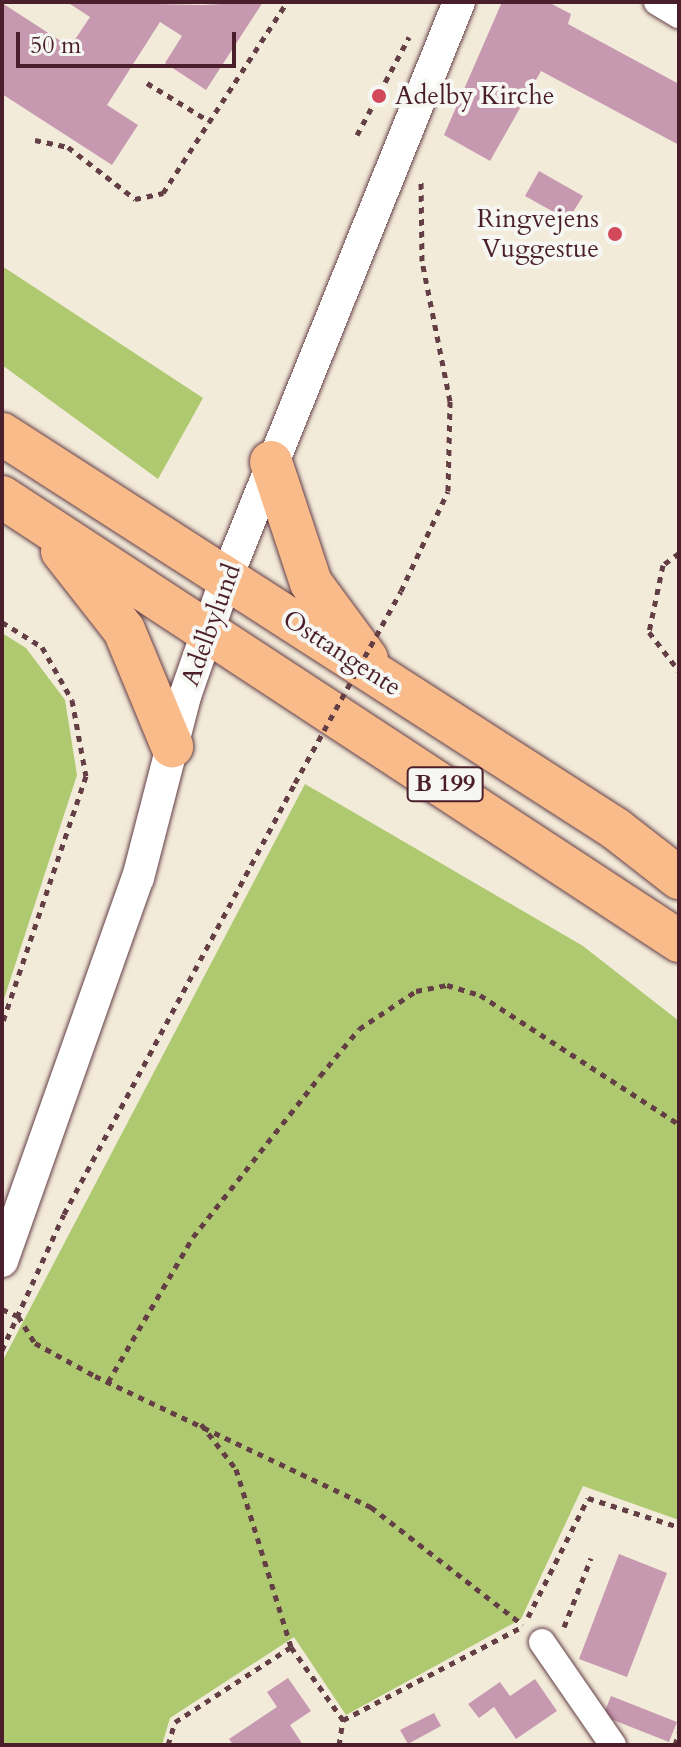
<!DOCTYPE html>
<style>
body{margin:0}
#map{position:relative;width:681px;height:1747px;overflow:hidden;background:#f3ebda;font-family:Cardo,serif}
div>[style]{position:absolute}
.green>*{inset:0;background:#aec96f}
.building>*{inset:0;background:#c799b1}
.path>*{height:5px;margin-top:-2.5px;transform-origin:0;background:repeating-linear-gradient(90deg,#633e45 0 6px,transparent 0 12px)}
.roads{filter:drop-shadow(0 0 2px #633e45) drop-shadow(0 0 2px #633e45)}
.minor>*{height:26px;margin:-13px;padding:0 13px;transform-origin:13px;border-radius:13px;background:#fff}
.tertiary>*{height:32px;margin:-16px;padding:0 16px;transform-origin:16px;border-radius:16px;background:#fff}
.primary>*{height:42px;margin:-21px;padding:0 21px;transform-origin:21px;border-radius:21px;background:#fabb8b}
.path-bridge>*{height:5px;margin-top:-2.5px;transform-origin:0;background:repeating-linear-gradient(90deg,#633e45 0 6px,transparent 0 12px)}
.dots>*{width:22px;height:22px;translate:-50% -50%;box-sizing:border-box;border:4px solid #f6f6f2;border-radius:50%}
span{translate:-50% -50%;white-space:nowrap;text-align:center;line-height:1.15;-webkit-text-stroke:8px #f6f6f2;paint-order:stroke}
.shield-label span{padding:2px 6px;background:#f6f6f2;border:2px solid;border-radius:6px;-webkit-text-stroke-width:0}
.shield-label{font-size:24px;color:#4a1f2b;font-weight:700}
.poi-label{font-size:26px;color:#4a1f2b}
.left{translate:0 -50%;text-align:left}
.right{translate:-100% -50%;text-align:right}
.street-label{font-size:26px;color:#4a1f2b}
.frame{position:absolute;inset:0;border:4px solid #4a1f2b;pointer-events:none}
.scale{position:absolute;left:16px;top:32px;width:220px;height:36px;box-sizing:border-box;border:4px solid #4a1f2b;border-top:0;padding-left:10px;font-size:24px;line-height:28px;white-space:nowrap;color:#4a1f2b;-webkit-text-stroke:6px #f6f6f2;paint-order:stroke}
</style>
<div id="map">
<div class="green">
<i style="clip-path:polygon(2px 266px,203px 398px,158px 479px,2px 365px)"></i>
<i style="clip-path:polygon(2px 633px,26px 648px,65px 700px,77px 775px,2px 1005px)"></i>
<i style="clip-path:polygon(305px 784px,583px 946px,679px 1021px,679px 1520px,583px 1486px,521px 1619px,346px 1715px,294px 1637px,170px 1718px,162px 1745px,2px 1745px,2px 1362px)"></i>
</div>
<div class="building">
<i style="clip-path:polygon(67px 2px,202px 5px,263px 2px,206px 90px,165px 63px,182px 36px,160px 22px,107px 105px,138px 125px,112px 165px,2px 94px,2px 3px,70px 47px,90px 17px)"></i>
<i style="clip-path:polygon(502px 2px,548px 2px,571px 14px,568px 24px,679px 84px,679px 145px,541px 71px,490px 161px,444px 135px)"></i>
<i style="clip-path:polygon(539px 171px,583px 196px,568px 220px,525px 196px)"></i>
<i style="clip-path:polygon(619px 1554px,667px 1573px,627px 1677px,579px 1659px)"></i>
<i style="clip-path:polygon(288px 1678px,311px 1711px,290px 1725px,303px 1745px,233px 1745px,229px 1739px,277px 1707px,267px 1692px)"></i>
<i style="clip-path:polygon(535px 1679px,557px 1711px,516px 1739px,494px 1707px,479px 1718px,468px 1704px,500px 1682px,510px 1696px)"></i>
<i style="clip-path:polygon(611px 1696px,677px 1722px,669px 1742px,603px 1716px)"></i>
<i style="clip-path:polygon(434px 1713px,441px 1726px,408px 1744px,400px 1730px)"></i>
</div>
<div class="path">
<i style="left:147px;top:83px;width:73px;rotate:31.5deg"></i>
<i style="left:357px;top:135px;width:111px;rotate:-62deg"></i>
<i style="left:35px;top:140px;width:34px;rotate:12deg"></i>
<i style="left:68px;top:147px;width:85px;rotate:37.8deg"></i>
<i style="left:135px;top:199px;width:29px;rotate:-12deg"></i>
<i style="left:163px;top:193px;width:228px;rotate:-57deg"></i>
<i style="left:679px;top:553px;width:20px;rotate:143deg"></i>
<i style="left:663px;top:565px;width:68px;rotate:101.8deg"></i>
<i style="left:649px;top:632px;width:49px;rotate:52.4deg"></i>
<i style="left:401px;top:591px;width:110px;rotate:-64.8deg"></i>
<i style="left:448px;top:491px;width:90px;rotate:-88.7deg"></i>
<i style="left:450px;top:401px;width:143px;rotate:-101.3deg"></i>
<i style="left:422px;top:261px;width:79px;rotate:-90.7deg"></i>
<i style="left:2px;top:622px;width:47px;rotate:32deg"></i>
<i style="left:42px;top:647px;width:61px;rotate:60.5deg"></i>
<i style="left:72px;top:700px;width:77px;rotate:79.6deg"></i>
<i style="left:86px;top:776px;width:262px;rotate:108.7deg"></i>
<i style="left:2px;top:1309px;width:17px;rotate:24deg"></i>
<i style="left:18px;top:1316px;width:32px;rotate:58deg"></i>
<i style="left:35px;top:1343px;width:68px;rotate:28.8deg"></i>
<i style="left:95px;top:1376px;width:306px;rotate:25.4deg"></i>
<i style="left:371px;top:1507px;width:192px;rotate:37.8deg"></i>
<i style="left:2px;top:1350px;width:149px;rotate:-65.5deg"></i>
<i style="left:64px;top:1214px;width:489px;rotate:-61.8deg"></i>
<i style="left:108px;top:1382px;width:168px;rotate:-59.6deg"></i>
<i style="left:193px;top:1237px;width:205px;rotate:-51.7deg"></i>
<i style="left:320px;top:1076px;width:61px;rotate:-50.3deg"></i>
<i style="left:359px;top:1029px;width:69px;rotate:-33.7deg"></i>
<i style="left:416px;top:991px;width:32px;rotate:-11deg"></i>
<i style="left:447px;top:985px;width:34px;rotate:17deg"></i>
<i style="left:480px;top:995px;width:237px;rotate:33deg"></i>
<i style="left:201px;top:1424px;width:57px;rotate:52.1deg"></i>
<i style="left:236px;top:1469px;width:186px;rotate:72.8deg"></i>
<i style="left:528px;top:1617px;width:133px;rotate:-63.2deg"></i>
<i style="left:588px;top:1498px;width:96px;rotate:17.7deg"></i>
<i style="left:564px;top:1627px;width:74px;rotate:-68.6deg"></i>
<i style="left:168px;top:1745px;width:24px;rotate:-73deg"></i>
<i style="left:175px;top:1722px;width:138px;rotate:-32.9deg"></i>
<i style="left:291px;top:1647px;width:90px;rotate:54.5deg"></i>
<i style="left:343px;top:1720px;width:199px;rotate:-27.5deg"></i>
<i style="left:339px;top:1745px;width:25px;rotate:-81deg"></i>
<i style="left:675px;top:1745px;width:13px;rotate:-72deg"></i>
</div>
<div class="roads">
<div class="minor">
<i style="left:657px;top:2px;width:26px;rotate:31deg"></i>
<i style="left:542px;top:1642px;width:125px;rotate:55.4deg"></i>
</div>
<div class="tertiary">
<i style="left:2px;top:1261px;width:406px;rotate:-70.5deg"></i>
<i style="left:138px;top:878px;width:188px;rotate:-75.5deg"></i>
<i style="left:185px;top:696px;width:124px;rotate:-70.7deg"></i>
<i style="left:226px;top:579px;width:622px;rotate:-68.01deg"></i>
</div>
<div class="primary">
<i style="left:2px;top:434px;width:730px;rotate:32.75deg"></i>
<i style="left:616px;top:829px;width:80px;rotate:37.9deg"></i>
<i style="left:271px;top:462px;width:127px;rotate:71.7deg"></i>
<i style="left:311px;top:583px;width:94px;rotate:53.6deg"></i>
<i style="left:2px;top:497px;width:810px;rotate:33.26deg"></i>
<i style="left:62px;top:551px;width:100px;rotate:51.9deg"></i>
<i style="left:124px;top:630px;width:126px;rotate:67.5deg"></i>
</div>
</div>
<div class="path-bridge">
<i style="left:295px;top:783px;width:219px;rotate:-61.1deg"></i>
</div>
<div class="dots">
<i style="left:379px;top:96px;background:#d1495b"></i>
<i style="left:615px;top:234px;background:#d1495b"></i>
</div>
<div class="shield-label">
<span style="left:445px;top:784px">B 199</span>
</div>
<div class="poi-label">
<span class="left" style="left:395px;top:96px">Adelby Kirche</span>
<span class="right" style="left:599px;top:234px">Ringvejens<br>Vuggestue</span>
</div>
<div class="street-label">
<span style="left:211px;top:625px;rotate:-70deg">Adelbylund</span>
<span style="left:342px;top:653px;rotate:33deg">Osttangente</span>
</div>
<div class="frame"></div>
<div class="scale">50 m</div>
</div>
